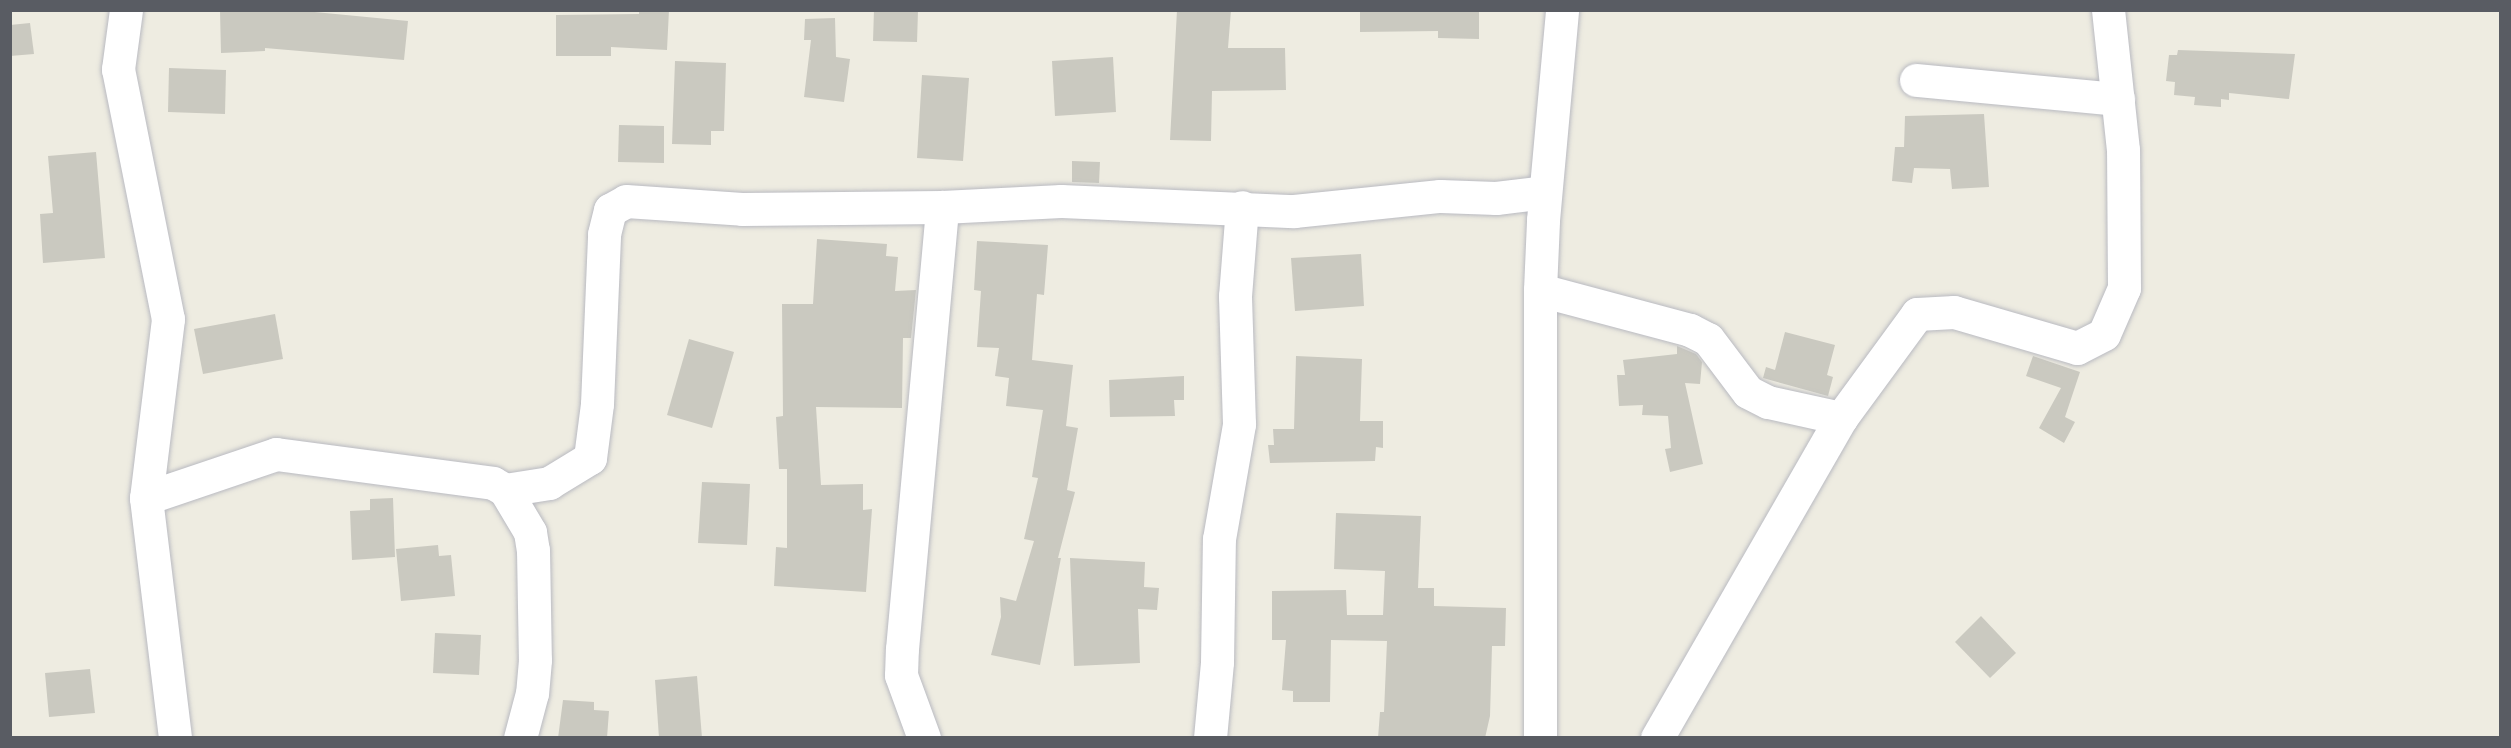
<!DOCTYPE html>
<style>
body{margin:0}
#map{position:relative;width:2511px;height:748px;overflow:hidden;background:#eeece1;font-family:"Fira Sans Condensed",sans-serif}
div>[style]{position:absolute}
.building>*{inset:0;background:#cac9c0}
.roads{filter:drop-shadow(0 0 2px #b9bac1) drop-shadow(0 0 2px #b9bac1)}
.minor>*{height:33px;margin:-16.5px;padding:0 16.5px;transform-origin:16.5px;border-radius:16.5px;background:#fff}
span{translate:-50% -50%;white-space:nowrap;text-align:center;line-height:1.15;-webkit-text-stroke:5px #fff;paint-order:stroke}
.frame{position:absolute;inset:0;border:12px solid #595c63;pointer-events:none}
</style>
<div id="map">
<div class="building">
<i style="clip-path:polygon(294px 10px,408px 21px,404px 60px,265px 48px,265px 51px,221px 53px,220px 11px)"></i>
<i style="clip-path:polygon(639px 10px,669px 10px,667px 50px,611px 47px,611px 56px,556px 56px,556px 15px,639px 14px)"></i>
<i style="clip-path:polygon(874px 10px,918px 10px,917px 42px,873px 41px)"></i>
<i style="clip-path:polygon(1177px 10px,1231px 10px,1228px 48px,1285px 48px,1286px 90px,1212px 91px,1211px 141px,1170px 140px)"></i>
<i style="clip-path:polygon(1360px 10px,1479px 10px,1479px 39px,1438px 38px,1438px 31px,1360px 32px)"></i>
<i style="clip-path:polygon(835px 18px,836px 57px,850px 59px,844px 102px,804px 97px,811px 40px,804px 40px,805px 19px)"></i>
<i style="clip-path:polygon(30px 23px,34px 54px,10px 56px,10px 25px)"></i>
<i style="clip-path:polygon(2178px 50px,2295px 54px,2289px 99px,2229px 93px,2229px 100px,2221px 99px,2221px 107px,2194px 105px,2195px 97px,2174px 95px,2175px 82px,2166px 81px,2169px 55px,2177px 55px)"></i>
<i style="clip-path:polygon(1113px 57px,1116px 112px,1055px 116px,1052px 61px)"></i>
<i style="clip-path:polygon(675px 61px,726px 63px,724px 131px,711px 131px,711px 145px,672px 144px)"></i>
<i style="clip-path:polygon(169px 68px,226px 70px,225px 114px,168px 112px)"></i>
<i style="clip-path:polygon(922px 75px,969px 78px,963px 161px,917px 158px)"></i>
<i style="clip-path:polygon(1984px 114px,1989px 187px,1952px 189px,1950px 169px,1914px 168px,1912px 183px,1892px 181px,1895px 147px,1904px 147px,1905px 116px)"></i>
<i style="clip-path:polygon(619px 125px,664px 126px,664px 163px,618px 162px)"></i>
<i style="clip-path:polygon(96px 152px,105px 258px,43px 263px,40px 214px,53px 213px,48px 156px)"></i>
<i style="clip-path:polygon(1072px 161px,1100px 162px,1099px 183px,1072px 182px)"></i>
<i style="clip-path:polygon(817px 239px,887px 244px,886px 256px,898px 257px,895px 291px,916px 290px,911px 338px,903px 338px,902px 408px,816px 407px,821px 485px,863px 484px,863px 510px,872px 509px,866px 592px,774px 586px,776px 547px,787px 548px,787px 469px,779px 469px,776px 417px,783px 416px,782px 304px,813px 304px)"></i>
<i style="clip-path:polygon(977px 241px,1048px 245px,1044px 295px,1037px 294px,1032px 360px,1073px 365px,1066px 426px,1078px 428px,1067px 490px,1075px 492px,1058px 558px,1061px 558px,1040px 665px,991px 655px,1001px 617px,1000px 597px,1016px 601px,1034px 541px,1024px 539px,1038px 478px,1032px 477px,1043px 410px,1006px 406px,1009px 378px,995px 376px,999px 348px,977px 347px,981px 291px,974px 290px)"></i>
<i style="clip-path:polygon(1361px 254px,1364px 306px,1295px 311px,1291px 258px)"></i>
<i style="clip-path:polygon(275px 314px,283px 359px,203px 374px,194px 329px)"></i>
<i style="clip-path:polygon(1785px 332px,1835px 345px,1827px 375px,1833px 377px,1828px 396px,1763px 378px,1766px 367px,1775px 370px)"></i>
<i style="clip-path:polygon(689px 339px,734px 352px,712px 428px,667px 415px)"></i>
<i style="clip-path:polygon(1677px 346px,1696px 354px,1702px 362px,1700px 384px,1685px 383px,1703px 464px,1670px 472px,1665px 449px,1671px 448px,1668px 416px,1642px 415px,1643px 405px,1619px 406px,1617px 375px,1625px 375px,1623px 360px,1677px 354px)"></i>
<i style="clip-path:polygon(1296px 356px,1362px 359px,1360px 421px,1383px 421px,1383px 448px,1376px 447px,1375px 461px,1270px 463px,1268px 445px,1274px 445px,1273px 429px,1294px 429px)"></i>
<i style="clip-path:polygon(2033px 356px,2080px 372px,2065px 417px,2075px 422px,2064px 443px,2039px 428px,2061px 388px,2026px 376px)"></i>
<i style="clip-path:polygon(1184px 376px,1184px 400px,1174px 400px,1175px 416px,1110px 417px,1109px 380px)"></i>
<i style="clip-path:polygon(702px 482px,750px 484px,747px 545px,698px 543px)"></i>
<i style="clip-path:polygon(393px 498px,395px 557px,352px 560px,350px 511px,370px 510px,370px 499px)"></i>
<i style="clip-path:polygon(1336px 513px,1421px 516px,1418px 588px,1434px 588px,1434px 606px,1506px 608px,1505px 646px,1492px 646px,1490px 716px,1485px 738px,1378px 738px,1380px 712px,1384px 712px,1387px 641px,1331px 640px,1330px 702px,1293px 702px,1293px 691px,1282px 690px,1286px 640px,1272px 640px,1272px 591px,1346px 590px,1347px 615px,1383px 615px,1385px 571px,1334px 569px)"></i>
<i style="clip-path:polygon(438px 545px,439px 556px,451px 555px,455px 596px,401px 601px,396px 549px)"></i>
<i style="clip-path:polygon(1070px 558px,1145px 562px,1144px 587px,1159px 588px,1157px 610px,1138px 609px,1140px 663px,1074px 666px)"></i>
<i style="clip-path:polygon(1981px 616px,2016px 653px,1990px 678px,1955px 642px)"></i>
<i style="clip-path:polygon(435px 633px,481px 635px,479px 675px,433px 673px)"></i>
<i style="clip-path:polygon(90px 669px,95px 713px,49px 717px,45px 673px)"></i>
<i style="clip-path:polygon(697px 676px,702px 738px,659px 738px,655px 680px)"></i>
<i style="clip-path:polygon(563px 700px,594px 702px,594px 710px,609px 711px,607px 738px,558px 738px)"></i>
</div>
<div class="roads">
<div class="minor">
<i style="left:126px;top:10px;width:60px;rotate:97.7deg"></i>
<i style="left:118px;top:69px;width:255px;rotate:78.7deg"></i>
<i style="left:168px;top:319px;width:180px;rotate:97deg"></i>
<i style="left:146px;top:498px;width:242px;rotate:83.1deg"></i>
<i style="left:1916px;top:80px;width:203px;rotate:5.4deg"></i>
<i style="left:1540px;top:290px;width:155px;rotate:14.9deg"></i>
<i style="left:1690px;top:330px;width:20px;rotate:27deg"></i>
<i style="left:1708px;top:339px;width:66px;rotate:53deg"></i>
<i style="left:1748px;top:392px;width:22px;rotate:27deg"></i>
<i style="left:1768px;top:402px;width:75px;rotate:12.4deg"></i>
<i style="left:505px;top:490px;width:45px;rotate:-9deg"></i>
<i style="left:549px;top:483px;width:48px;rotate:-31.4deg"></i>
<i style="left:590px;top:458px;width:54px;rotate:-82.6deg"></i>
<i style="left:597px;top:404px;width:170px;rotate:-87.6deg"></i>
<i style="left:604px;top:234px;width:25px;rotate:-76deg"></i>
<i style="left:610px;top:210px;width:18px;rotate:-29deg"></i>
<i style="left:626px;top:201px;width:116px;rotate:3.9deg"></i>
<i style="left:742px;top:209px;width:200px;rotate:-0.6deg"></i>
<i style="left:942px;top:207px;width:119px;rotate:-2.9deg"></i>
<i style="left:1061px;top:201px;width:233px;rotate:2.5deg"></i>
<i style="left:1294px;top:211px;width:147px;rotate:-5.9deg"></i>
<i style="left:1440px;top:196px;width:56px;rotate:2deg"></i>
<i style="left:1496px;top:198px;width:49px;rotate:-7deg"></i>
<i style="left:146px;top:498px;width:137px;rotate:-18.7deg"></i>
<i style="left:276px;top:454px;width:219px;rotate:7.6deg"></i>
<i style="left:493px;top:483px;width:14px;rotate:30deg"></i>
<i style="left:505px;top:490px;width:49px;rotate:59.2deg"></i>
<i style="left:530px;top:532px;width:18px;rotate:81deg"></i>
<i style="left:533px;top:550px;width:110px;rotate:89deg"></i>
<i style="left:535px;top:660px;width:33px;rotate:95deg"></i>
<i style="left:532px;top:693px;width:47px;rotate:104.9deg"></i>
<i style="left:924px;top:738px;width:67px;rotate:-110.1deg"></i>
<i style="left:901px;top:675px;width:26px;rotate:-88deg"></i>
<i style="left:902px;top:649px;width:444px;rotate:-84.8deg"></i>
<i style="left:1210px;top:738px;width:76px;rotate:-84.7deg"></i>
<i style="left:1217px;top:662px;width:123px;rotate:-89.1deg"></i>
<i style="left:1219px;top:539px;width:117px;rotate:-80.1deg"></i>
<i style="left:1239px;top:424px;width:128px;rotate:-91.8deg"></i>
<i style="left:1235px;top:296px;width:89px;rotate:-85.5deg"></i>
<i style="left:1540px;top:738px;width:448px;rotate:-90deg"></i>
<i style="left:1540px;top:290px;width:70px;rotate:-87.5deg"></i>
<i style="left:1543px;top:220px;width:211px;rotate:-84.8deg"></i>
<i style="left:1657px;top:738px;width:369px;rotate:-60.1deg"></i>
<i style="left:1841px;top:418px;width:129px;rotate:-53.8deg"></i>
<i style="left:1917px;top:314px;width:37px;rotate:-3deg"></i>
<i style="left:1954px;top:312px;width:128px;rotate:16.3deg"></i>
<i style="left:2077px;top:348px;width:30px;rotate:-27deg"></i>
<i style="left:2104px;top:334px;width:50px;rotate:-66.5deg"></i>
<i style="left:2124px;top:288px;width:138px;rotate:-90.4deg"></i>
<i style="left:2123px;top:150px;width:141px;rotate:-96.1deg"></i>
</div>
</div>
<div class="frame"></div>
</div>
